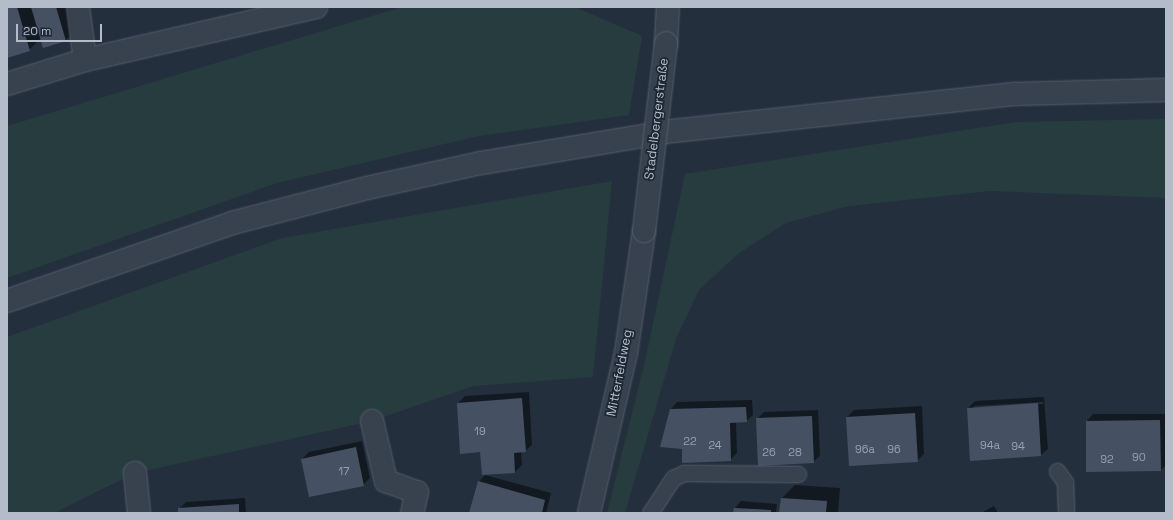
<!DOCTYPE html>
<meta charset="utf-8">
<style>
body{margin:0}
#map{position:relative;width:1173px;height:520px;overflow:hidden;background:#242f3e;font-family:"Space Grotesk",sans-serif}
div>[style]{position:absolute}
.green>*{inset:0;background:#263c3f}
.shadow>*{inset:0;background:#0007}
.building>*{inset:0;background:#455162}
.roads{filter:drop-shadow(0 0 1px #565f6c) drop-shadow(0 0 1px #565f6c)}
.service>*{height:15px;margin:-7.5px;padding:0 7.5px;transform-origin:7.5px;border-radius:7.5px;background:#38414e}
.minor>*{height:22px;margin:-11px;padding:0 11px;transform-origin:11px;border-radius:11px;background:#38414e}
.tertiary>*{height:22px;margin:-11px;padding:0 11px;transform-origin:11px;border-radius:11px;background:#38414e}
.bridges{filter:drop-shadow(0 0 1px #565f6c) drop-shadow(0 0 1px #565f6c)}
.minor-bridge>*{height:22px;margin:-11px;padding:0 11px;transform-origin:11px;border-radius:11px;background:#38414e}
span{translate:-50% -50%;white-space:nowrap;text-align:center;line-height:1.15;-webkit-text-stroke:3.5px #1d2633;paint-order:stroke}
.number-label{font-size:11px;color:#98a1af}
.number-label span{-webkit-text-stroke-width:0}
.street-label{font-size:13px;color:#b4bcc9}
.frame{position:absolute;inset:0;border:8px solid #b4bcc9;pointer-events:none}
.scale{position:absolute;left:16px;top:24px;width:86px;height:18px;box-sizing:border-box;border:2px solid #b4bcc9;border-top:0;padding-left:5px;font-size:12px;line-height:14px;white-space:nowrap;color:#b4bcc9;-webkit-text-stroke:3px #1d2633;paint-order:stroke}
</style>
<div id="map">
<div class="green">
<i style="clip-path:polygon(402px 7px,575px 7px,642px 36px,629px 115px,479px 136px,277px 183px,7px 278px,7px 126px)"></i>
<i style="clip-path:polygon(1166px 119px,1166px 198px,991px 191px,849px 206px,786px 223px,739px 253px,699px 290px,676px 339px,625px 513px,607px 513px,645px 361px,685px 174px,1016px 122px)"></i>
<i style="clip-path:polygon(612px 181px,593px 377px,473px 386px,372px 421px,135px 473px,54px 513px,7px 513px,7px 337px,282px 238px)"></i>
</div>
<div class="shadow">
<i style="clip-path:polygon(7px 7px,73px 7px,79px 27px,66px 40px,41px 38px,29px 50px,7px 57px)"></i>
<i style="clip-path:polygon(529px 392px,532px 445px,525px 451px,521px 452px,522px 465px,515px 472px,481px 451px,458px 403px,465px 396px)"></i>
<i style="clip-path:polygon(evenodd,1044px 397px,1048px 449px,1041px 455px,968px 408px,975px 401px,1044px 397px,1043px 402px,1043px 404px,974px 408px,974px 406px,1043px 402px)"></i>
<i style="clip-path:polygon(752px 400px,753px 415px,746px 421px,736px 422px,737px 453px,730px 460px,683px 448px,671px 409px,677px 402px)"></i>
<i style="clip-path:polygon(922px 406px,924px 454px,917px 461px,847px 417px,854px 410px)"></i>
<i style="clip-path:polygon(818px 410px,820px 456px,813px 462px,757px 419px,764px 412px)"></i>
<i style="clip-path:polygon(1093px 414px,1166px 414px,1166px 465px,1161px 470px,1087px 421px)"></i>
<i style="clip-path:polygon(362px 441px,370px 478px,363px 485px,302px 459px,309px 452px)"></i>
<i style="clip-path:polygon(485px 475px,551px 493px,546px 513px,470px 513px,479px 482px)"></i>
<i style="clip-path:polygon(795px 485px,840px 488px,838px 513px,789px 513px,782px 498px)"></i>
<i style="clip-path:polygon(245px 498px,246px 513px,179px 513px,179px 509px,186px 502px)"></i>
<i style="clip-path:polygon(741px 501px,777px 504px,776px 513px,734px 513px,735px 508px)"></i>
<i style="clip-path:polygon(994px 506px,998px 513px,981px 513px)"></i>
</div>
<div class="building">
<i style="clip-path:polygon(7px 7px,17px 7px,30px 51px,7px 58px)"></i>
<i style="clip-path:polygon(31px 7px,56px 7px,66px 41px,43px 48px)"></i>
<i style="clip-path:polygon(522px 398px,526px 452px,514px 453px,515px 473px,482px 475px,480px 452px,460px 454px,457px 403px)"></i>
<i style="clip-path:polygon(1038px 403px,1041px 456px,970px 461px,967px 408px)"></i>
<i style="clip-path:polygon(746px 407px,747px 422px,730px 423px,731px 461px,682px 463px,682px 449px,660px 447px,670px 409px)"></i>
<i style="clip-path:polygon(915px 413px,918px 462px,849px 466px,846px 417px)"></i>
<i style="clip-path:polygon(812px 416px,814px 463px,758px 466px,756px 418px)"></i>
<i style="clip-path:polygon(1160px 420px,1161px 471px,1086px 472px,1086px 421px)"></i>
<i style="clip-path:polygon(356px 447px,364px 486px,309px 497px,301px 459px)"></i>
<i style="clip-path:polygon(478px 481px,545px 500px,542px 513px,469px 513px)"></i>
<i style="clip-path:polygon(781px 498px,827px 501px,826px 513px,779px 513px)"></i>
<i style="clip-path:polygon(239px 504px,239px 513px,178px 513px,178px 508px)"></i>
<i style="clip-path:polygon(734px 508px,771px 510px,771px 513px,733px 513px)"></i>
</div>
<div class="roads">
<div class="service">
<i style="left:1057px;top:471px;width:14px;rotate:54deg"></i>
<i style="left:1065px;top:482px;width:31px;rotate:88deg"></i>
<i style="left:650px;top:513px;width:42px;rotate:-56.7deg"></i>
<i style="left:673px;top:478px;width:12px;rotate:-24deg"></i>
<i style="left:684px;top:473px;width:114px;rotate:0.5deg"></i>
</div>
<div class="minor">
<i style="left:78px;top:7px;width:53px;rotate:82.5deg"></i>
<i style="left:666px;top:43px;width:36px;rotate:-87deg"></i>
<i style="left:7px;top:84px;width:82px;rotate:-17.1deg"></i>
<i style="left:85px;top:60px;width:237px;rotate:-12.9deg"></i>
<i style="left:372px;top:421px;width:62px;rotate:76.9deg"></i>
<i style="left:386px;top:481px;width:33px;rotate:20deg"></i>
<i style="left:417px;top:492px;width:22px;rotate:103deg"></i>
<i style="left:135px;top:473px;width:40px;rotate:84.3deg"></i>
<i style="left:589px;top:513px;width:164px;rotate:-77deg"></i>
<i style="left:626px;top:353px;width:123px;rotate:-81.6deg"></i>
</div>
<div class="tertiary">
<i style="left:7px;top:301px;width:238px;rotate:-19.1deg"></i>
<i style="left:232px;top:223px;width:139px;rotate:-14.5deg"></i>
<i style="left:367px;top:188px;width:117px;rotate:-12.4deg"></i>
<i style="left:481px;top:163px;width:195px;rotate:-9.5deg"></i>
<i style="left:673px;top:131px;width:344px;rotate:-6.2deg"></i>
<i style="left:1015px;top:94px;width:151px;rotate:-1.5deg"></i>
</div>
</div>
<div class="bridges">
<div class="minor-bridge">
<i style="left:644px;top:231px;width:189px;rotate:-83.3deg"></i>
</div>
</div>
<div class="number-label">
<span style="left:480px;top:431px">19</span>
<span style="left:690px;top:441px">22</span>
<span style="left:715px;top:445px">24</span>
<span style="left:990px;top:445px">94a</span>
<span style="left:1018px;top:446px">94</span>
<span style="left:865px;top:449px">96a</span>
<span style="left:894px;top:449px">96</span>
<span style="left:769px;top:452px">26</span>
<span style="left:795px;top:452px">28</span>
<span style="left:1139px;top:457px">90</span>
<span style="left:1107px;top:459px">92</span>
<span style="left:344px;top:471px">17</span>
</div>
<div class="street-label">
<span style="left:657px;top:119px;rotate:-83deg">Stadelbergerstraße</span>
<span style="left:620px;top:373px;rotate:-79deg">Mitterfeldweg</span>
</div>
<div class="frame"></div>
<div class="scale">20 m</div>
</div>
